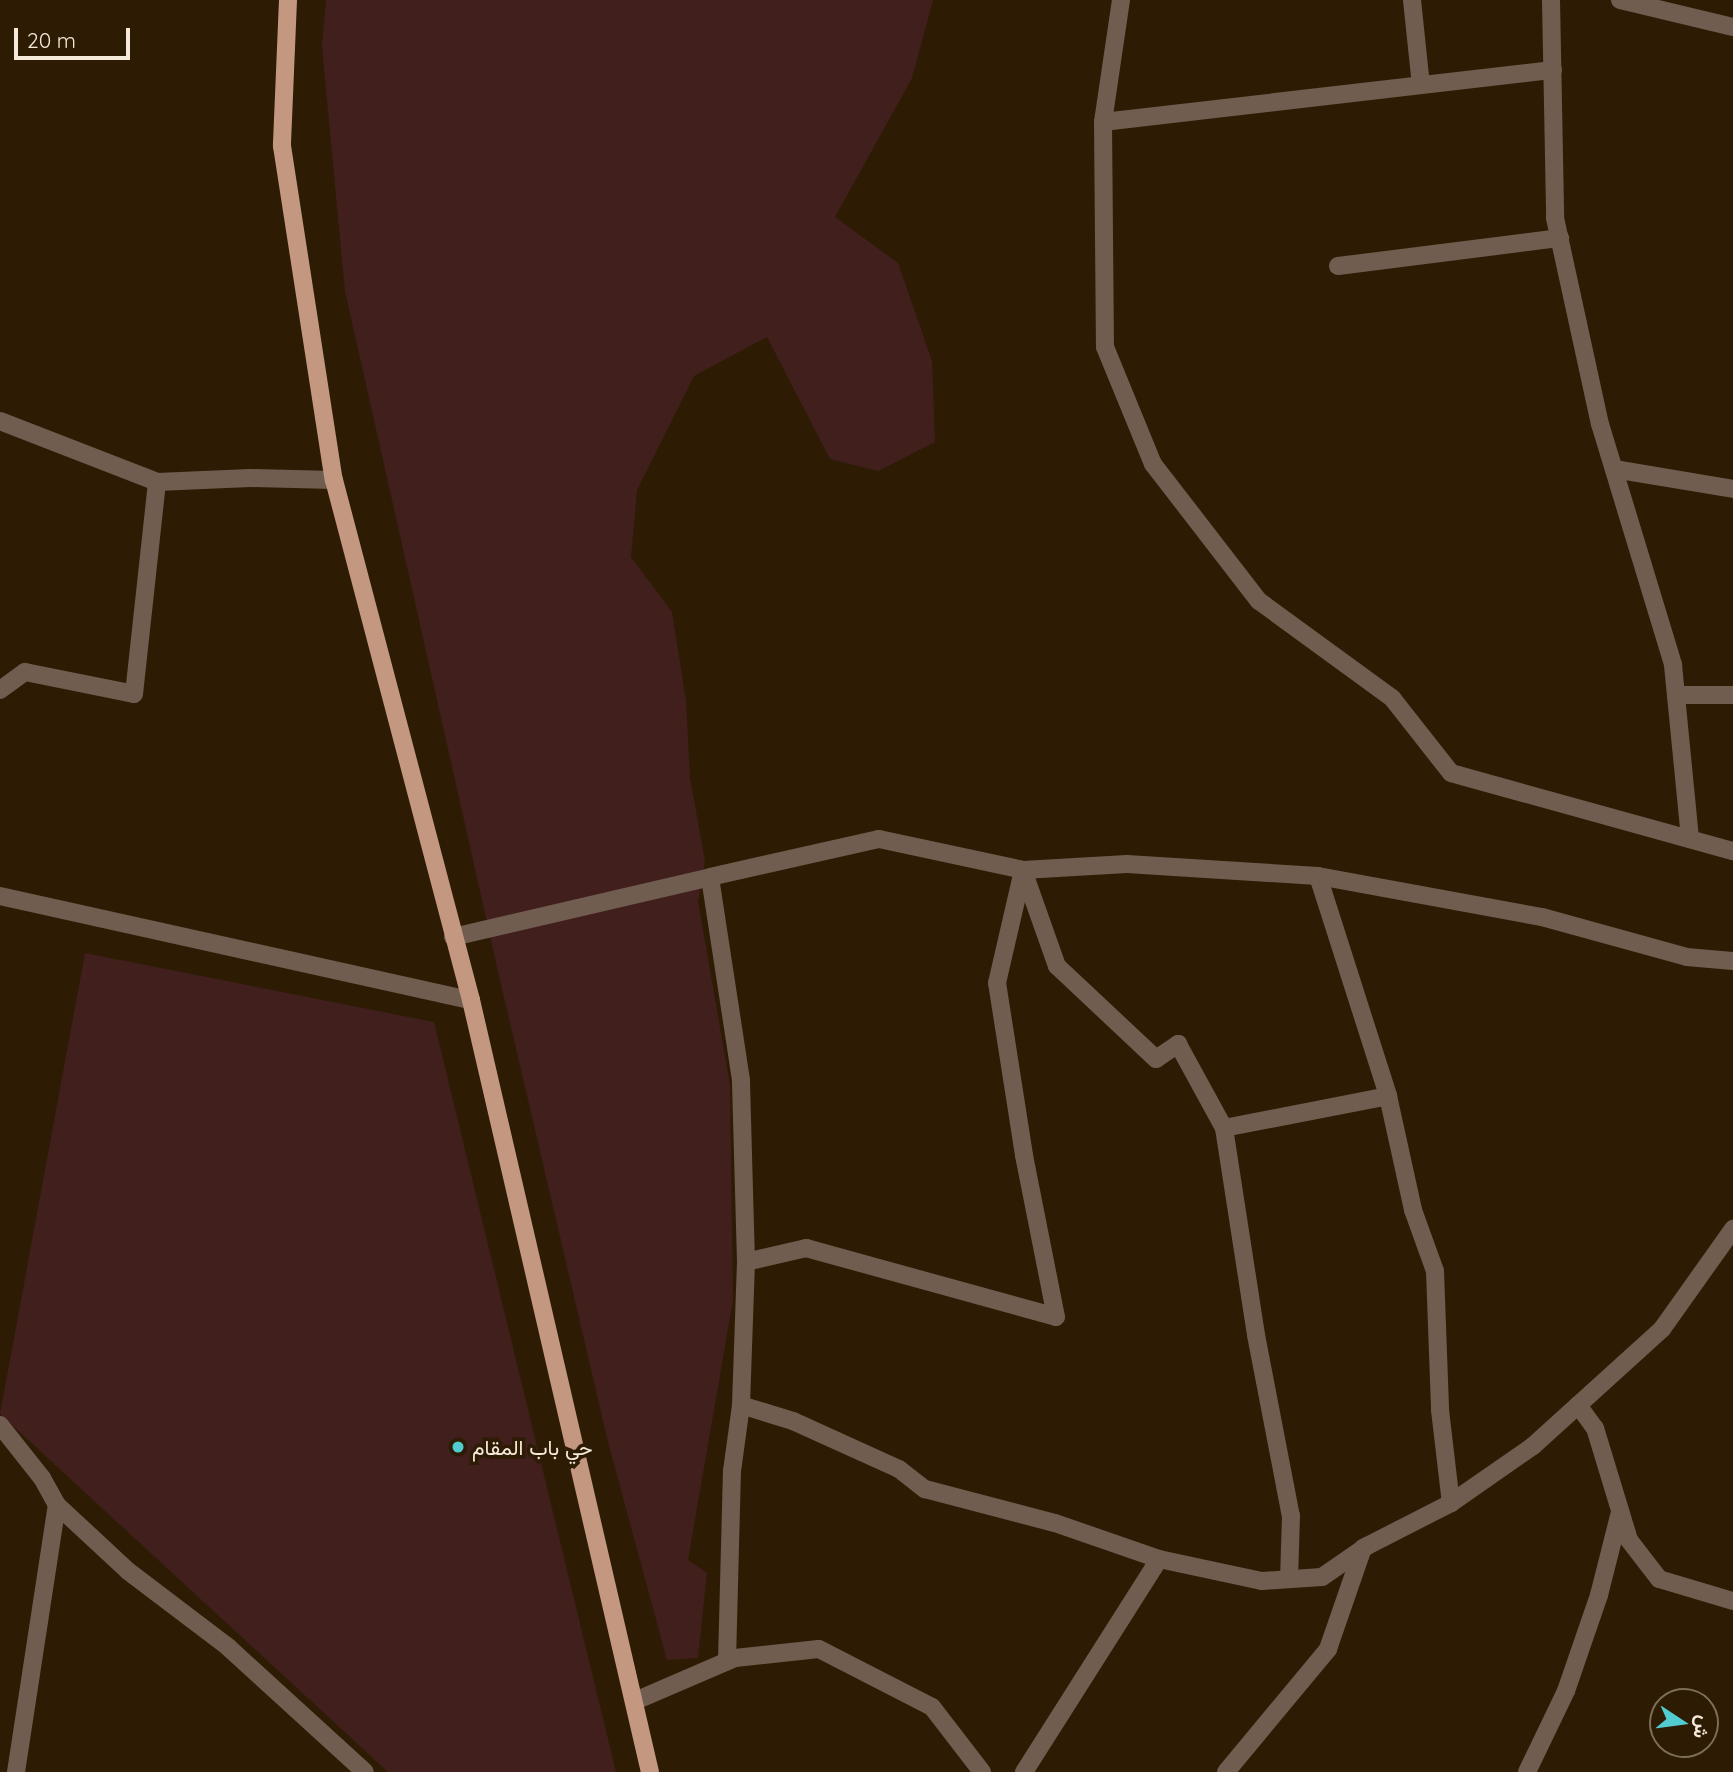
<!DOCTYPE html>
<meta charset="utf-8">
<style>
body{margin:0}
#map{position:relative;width:1733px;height:1772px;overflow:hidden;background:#2d1c03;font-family:Quicksand,Vazirmatn,sans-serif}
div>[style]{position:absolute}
.green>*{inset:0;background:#401f1d}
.minor>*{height:18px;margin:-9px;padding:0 9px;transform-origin:9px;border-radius:9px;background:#715c50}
.major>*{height:18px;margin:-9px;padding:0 9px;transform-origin:9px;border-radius:9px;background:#c49880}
.dots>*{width:19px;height:19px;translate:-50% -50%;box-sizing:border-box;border:4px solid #2d1c03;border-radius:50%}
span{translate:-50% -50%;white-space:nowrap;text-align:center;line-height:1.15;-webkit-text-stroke:7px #2d1c03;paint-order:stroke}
.poi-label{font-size:21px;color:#f5e9da}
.left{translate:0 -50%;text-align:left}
.north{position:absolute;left:1649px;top:1688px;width:70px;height:70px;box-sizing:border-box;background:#2d1c03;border:2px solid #7d6e59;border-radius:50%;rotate:103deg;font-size:19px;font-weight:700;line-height:28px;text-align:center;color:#f5e9da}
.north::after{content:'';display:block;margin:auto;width:24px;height:32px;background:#52ccd1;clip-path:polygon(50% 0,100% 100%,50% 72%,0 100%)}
.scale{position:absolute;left:14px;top:28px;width:116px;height:32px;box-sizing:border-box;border:4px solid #f5e9da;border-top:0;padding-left:9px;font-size:21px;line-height:24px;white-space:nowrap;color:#f5e9da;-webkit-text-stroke:5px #2d1c03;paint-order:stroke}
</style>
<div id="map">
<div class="green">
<i style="clip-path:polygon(326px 0,933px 0,912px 78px,835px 217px,898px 263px,932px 361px,935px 442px,878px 471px,830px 459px,767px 337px,694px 376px,637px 490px,631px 557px,672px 612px,686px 701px,690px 778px,705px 861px,698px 901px,730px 1085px,733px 1300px,688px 1560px,707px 1573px,698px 1658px,667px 1660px,608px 1442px,500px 980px,345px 291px,322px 47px)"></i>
<i style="clip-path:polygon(85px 953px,434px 1022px,616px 1772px,388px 1772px,0 1414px)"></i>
</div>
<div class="minor">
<i style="left:1121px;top:0;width:123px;rotate:98.4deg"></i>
<i style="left:1103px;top:122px;width:225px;rotate:89.5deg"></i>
<i style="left:1105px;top:347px;width:126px;rotate:67.7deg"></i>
<i style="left:1153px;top:464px;width:173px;rotate:52.3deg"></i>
<i style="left:1259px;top:601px;width:165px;rotate:36.1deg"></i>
<i style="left:1392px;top:698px;width:95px;rotate:51.8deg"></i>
<i style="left:1451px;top:773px;width:293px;rotate:15.5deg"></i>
<i style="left:1412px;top:0;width:85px;rotate:84deg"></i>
<i style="left:1551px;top:0;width:218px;rotate:88.9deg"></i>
<i style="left:1555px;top:218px;width:211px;rotate:77.7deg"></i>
<i style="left:1600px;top:424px;width:252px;rotate:73.1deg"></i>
<i style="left:1673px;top:665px;width:175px;rotate:84.4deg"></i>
<i style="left:1620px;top:0;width:116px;rotate:13.4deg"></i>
<i style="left:1103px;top:122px;width:453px;rotate:-6.6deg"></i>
<i style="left:1338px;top:266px;width:224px;rotate:-7.2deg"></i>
<i style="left:0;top:421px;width:168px;rotate:21.2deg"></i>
<i style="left:157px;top:482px;width:93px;rotate:-2.5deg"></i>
<i style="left:250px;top:478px;width:84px;rotate:1.4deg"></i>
<i style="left:1614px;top:469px;width:121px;rotate:9.5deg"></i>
<i style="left:0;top:690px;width:31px;rotate:-36deg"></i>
<i style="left:25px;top:672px;width:111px;rotate:11.4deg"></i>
<i style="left:134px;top:694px;width:213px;rotate:-83.8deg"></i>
<i style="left:1676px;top:695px;width:57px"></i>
<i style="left:1023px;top:870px;width:102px;rotate:70.5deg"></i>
<i style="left:1057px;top:966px;width:136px;rotate:43.2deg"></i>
<i style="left:1156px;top:1059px;width:27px;rotate:-34deg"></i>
<i style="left:1178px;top:1044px;width:96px;rotate:61.3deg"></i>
<i style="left:1224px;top:1128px;width:209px;rotate:81.2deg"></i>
<i style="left:1256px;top:1335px;width:184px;rotate:79.1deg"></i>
<i style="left:1291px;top:1516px;width:63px;rotate:91.8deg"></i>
<i style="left:1318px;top:876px;width:231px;rotate:72.3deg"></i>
<i style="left:1388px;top:1096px;width:117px;rotate:77.6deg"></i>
<i style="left:1413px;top:1210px;width:65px;rotate:70.2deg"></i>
<i style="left:1435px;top:1271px;width:139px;rotate:87.9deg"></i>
<i style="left:1440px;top:1410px;width:94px;rotate:83.3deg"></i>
<i style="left:0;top:896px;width:482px;rotate:12.5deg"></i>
<i style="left:453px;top:937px;width:264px;rotate:-13.1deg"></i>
<i style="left:1224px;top:1128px;width:167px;rotate:-11deg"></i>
<i style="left:746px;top:1262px;width:182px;rotate:-91.6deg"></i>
<i style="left:741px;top:1080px;width:205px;rotate:-98.7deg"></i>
<i style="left:710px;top:877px;width:173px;rotate:-12.7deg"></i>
<i style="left:879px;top:839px;width:147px;rotate:12.1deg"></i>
<i style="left:1023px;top:870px;width:104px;rotate:-3.3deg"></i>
<i style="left:1127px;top:864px;width:191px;rotate:3.6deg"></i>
<i style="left:1318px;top:876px;width:228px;rotate:10.4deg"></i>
<i style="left:1542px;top:917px;width:150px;rotate:15.4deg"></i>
<i style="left:1687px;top:957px;width:46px;rotate:5deg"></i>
<i style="left:741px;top:1405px;width:54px;rotate:17.1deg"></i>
<i style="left:793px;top:1421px;width:116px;rotate:24.4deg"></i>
<i style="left:899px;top:1469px;width:33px;rotate:38deg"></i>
<i style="left:925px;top:1489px;width:134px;rotate:14.7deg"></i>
<i style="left:1055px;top:1523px;width:110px;rotate:19.1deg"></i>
<i style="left:1159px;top:1559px;width:105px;rotate:12.1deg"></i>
<i style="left:1262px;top:1581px;width:60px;rotate:-3.8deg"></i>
<i style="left:1322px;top:1577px;width:55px;rotate:-34.6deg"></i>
<i style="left:1367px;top:1546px;width:94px;rotate:-27.1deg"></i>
<i style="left:1451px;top:1503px;width:100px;rotate:-34.8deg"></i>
<i style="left:1533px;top:1446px;width:174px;rotate:-42.2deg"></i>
<i style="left:1662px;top:1329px;width:123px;rotate:-54.6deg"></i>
<i style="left:1578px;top:1405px;width:29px;rotate:54deg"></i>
<i style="left:1595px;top:1428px;width:117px;rotate:73.1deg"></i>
<i style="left:1629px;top:1540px;width:49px;rotate:52.4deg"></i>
<i style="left:1659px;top:1579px;width:77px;rotate:16.6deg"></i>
<i style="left:0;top:1425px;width:68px;rotate:51.6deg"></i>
<i style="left:42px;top:1478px;width:31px;rotate:61deg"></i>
<i style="left:57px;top:1505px;width:97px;rotate:42.9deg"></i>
<i style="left:128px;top:1571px;width:126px;rotate:37.2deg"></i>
<i style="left:228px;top:1647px;width:185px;rotate:42.4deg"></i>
<i style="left:727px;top:1661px;width:190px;rotate:-88.5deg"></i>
<i style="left:732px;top:1471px;width:67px;rotate:-82.2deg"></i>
<i style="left:741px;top:1405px;width:143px;rotate:-88deg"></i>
<i style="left:746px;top:1262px;width:62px;rotate:-13.1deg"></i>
<i style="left:806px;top:1248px;width:259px;rotate:15.4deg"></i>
<i style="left:1056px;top:1317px;width:165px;rotate:-101.2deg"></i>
<i style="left:1024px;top:1155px;width:174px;rotate:-98.9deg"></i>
<i style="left:997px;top:983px;width:116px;rotate:-77deg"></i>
<i style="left:635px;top:1701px;width:109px;rotate:-23.3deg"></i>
<i style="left:735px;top:1658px;width:84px;rotate:-6.1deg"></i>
<i style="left:819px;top:1649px;width:127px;rotate:27.2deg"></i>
<i style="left:932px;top:1707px;width:82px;rotate:52.4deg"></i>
<i style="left:16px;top:1772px;width:270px;rotate:-81.3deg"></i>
<i style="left:1024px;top:1772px;width:252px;rotate:-57.6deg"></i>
<i style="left:1226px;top:1772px;width:160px;rotate:-50.3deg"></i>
<i style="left:1328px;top:1649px;width:107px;rotate:-70.9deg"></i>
<i style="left:1527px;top:1772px;width:90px;rotate:-64.3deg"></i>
<i style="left:1566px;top:1691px;width:102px;rotate:-71deg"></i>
<i style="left:1599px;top:1595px;width:86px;rotate:-75.8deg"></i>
</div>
<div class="major">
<i style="left:288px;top:0;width:146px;rotate:92.4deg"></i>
<i style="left:282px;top:146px;width:338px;rotate:81.2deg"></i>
<i style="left:334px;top:480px;width:538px;rotate:75.24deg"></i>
<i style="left:471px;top:1000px;width:792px;rotate:76.95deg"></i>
</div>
<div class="dots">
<i style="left:458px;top:1447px;background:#52ccd1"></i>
</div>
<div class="poi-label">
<span class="left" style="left:472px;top:1447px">حي باب المقام</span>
</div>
<div class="north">ش</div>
<div class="scale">20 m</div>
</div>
